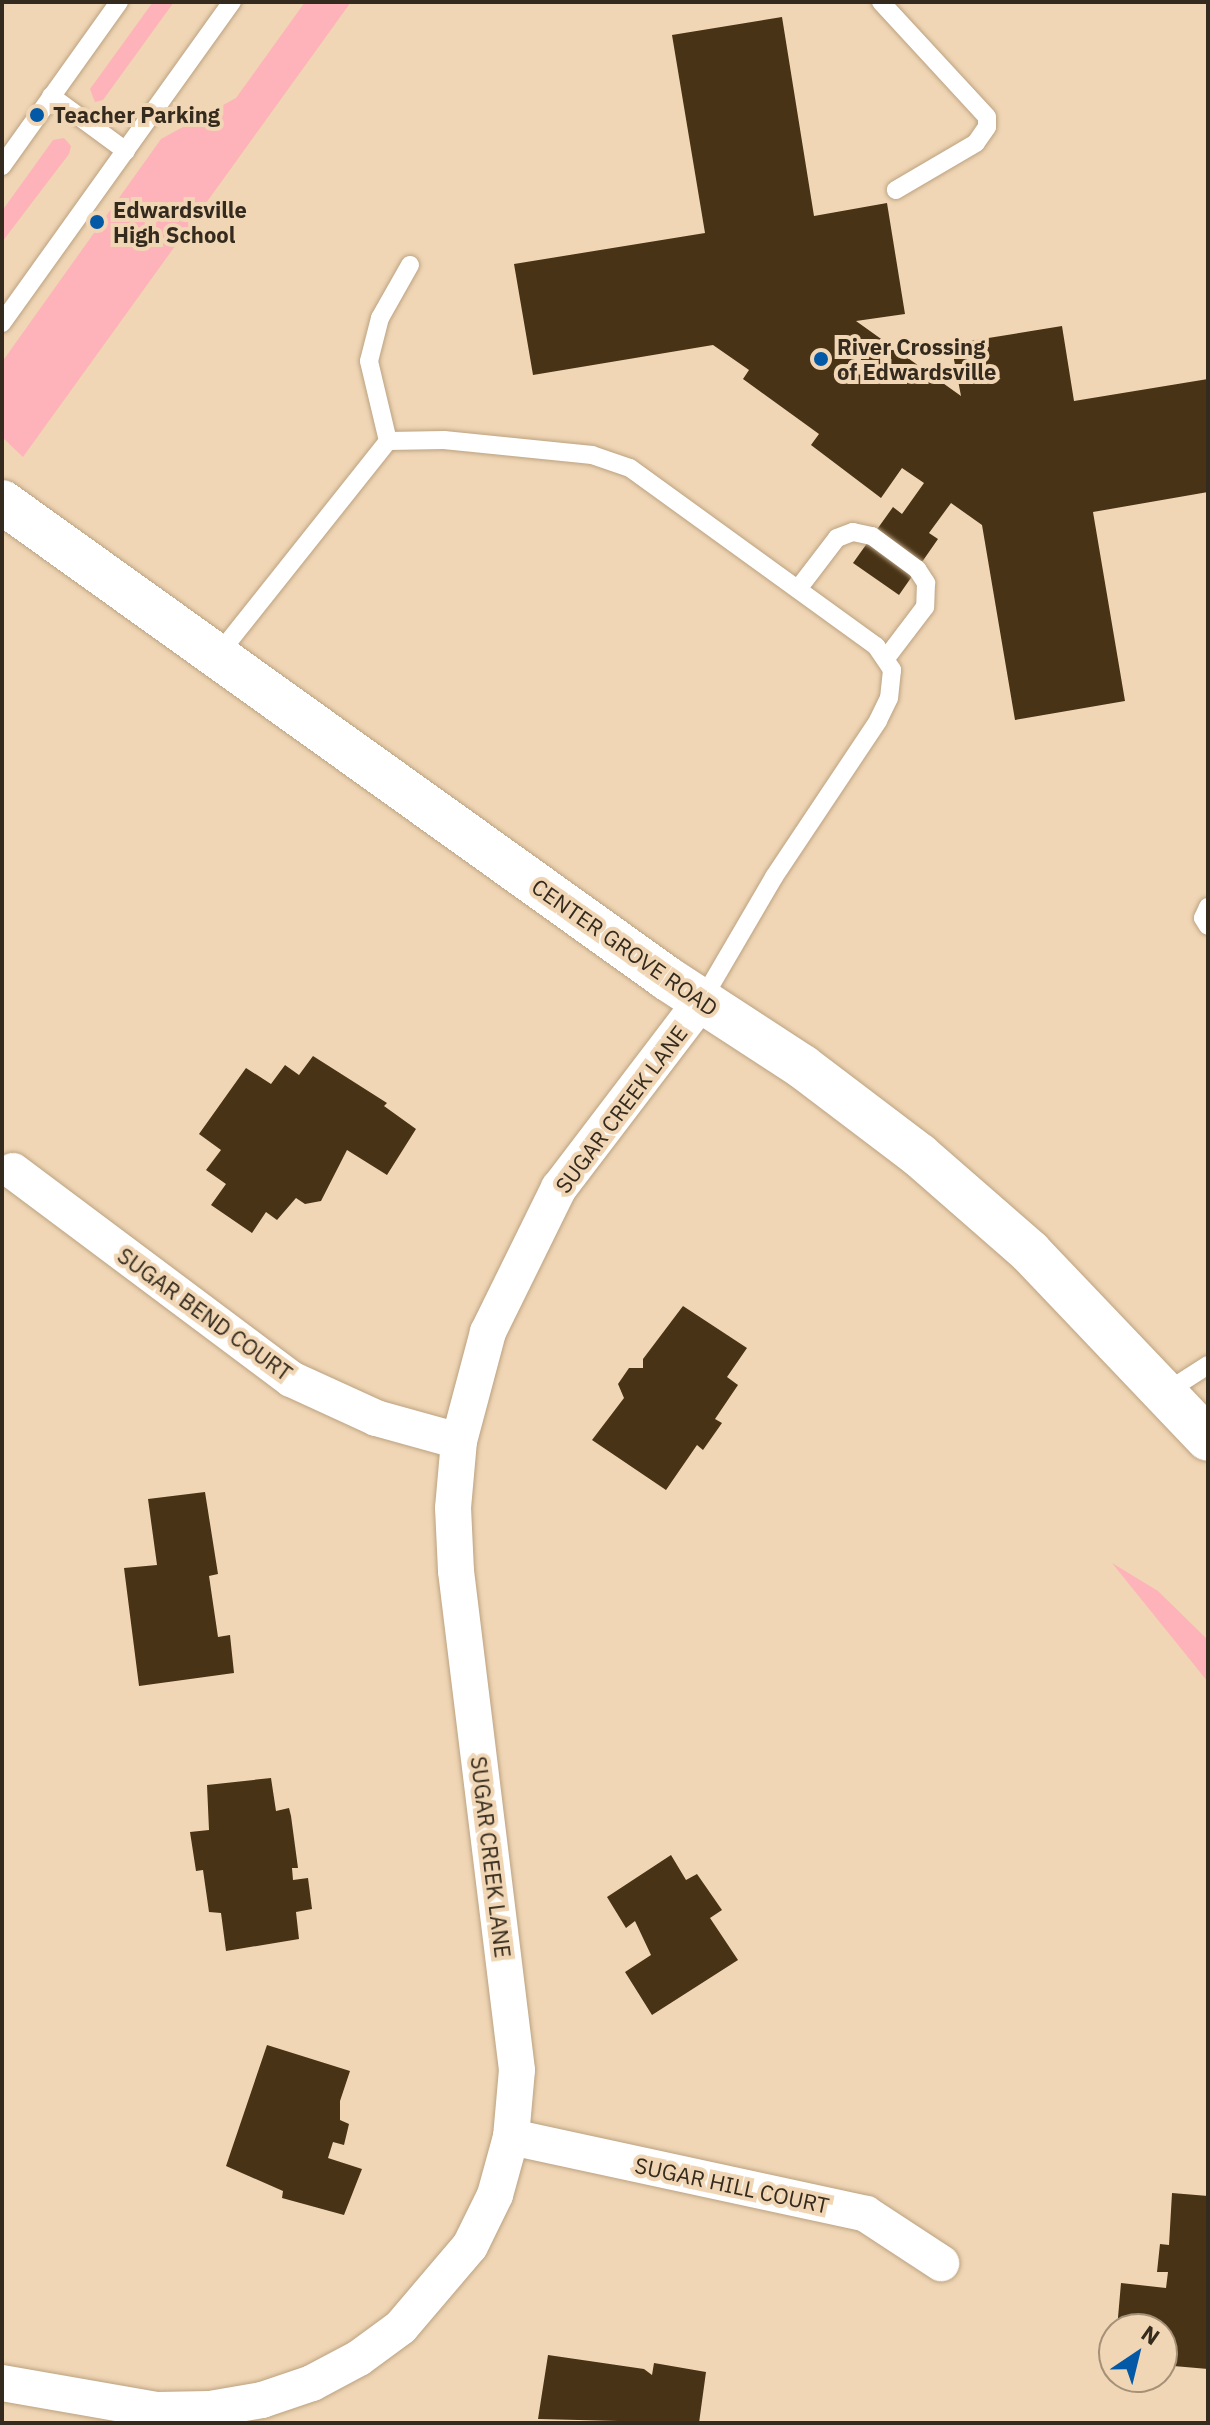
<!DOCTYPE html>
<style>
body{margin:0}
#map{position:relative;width:1210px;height:2425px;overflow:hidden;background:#f0d6b4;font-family:"IBM Plex Sans",sans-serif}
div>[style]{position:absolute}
.green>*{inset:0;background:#fdb3b9}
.building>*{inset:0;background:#483316}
.roads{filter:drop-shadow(0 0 2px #bba282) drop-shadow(0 0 2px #bba282)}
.lane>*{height:18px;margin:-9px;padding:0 9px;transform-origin:9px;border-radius:9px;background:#fff}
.street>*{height:36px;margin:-18px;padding:0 18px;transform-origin:18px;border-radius:18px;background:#fff}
.secondary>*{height:44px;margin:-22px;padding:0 22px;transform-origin:22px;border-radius:22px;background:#fff}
.dots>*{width:22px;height:22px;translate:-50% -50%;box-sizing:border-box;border:4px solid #f0d6b4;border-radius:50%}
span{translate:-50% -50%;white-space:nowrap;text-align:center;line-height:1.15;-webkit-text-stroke:8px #f0d6b4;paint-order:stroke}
.poi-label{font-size:22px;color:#342a1d;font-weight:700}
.left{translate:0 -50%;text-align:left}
.street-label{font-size:22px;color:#342a1d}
.frame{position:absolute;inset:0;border:4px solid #342a1d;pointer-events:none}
.north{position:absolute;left:1098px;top:2313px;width:80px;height:80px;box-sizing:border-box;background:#f0d6b4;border:2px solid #a59178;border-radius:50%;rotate:35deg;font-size:22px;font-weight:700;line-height:32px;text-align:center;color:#342a1d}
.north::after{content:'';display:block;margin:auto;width:28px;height:36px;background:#0459a7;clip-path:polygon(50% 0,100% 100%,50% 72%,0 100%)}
</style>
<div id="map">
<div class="green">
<i style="clip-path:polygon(153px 2px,174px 2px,103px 100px,95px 102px,90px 89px)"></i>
<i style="clip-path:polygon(305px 2px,351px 2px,23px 457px,2px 437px,2px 362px,161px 139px,236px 98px)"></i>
<i style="clip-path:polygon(64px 138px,71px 146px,69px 154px,2px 242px,2px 211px,53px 140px)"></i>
<i style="clip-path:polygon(1112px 1563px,1158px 1591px,1208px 1640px,1208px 1682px)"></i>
</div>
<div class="building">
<i style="clip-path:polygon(782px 17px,814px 216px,887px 203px,905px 314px,856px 321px,961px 396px,951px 344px,1062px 326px,1074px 401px,1208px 379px,1208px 492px,1093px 512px,1125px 701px,1015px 720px,982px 525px,951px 503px,929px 533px,938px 539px,899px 595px,853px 563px,893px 507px,902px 514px,924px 483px,902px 468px,881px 498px,811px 445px,819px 434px,743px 379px,749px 370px,713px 345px,533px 375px,514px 264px,705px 233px,672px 35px)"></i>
<i style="clip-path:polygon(313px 1056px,387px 1103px,384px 1106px,416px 1129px,387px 1175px,347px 1150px,321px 1201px,305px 1204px,296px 1198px,277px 1220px,266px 1212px,252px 1233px,211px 1205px,226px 1184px,206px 1170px,221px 1150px,199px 1134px,246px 1068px,271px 1084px,285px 1065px,299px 1075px)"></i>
<i style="clip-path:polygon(683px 1306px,747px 1348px,727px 1377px,738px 1385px,715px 1419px,722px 1423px,703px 1450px,697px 1445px,666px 1490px,592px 1440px,624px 1398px,618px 1384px,629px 1368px,643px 1368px,643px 1359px)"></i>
<i style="clip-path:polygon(205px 1492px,218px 1574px,209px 1576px,218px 1637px,230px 1635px,234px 1673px,139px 1686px,124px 1568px,157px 1565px,148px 1499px)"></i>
<i style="clip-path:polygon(271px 1778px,276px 1811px,289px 1808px,291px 1816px,298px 1868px,292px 1868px,293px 1880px,308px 1878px,312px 1909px,296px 1912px,299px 1939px,226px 1951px,221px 1913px,209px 1912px,203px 1870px,196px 1871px,190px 1832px,209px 1830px,207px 1785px)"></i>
<i style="clip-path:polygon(671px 1855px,686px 1880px,697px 1874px,722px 1910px,710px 1918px,738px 1960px,652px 2015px,625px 1972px,651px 1955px,635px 1921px,626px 1928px,607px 1897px)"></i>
<i style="clip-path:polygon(267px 2045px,350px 2071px,340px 2101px,340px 2120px,349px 2124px,344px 2145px,333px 2142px,328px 2158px,362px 2169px,344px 2215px,282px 2198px,283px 2191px,226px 2166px)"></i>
<i style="clip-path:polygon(1172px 2193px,1208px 2196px,1208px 2369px,1162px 2365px,1162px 2329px,1117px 2329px,1121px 2283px,1166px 2288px,1168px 2272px,1157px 2272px,1160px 2244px,1169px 2245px)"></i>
<i style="clip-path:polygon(548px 2355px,644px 2369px,652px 2375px,654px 2363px,706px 2372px,699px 2423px,538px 2419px)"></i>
</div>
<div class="roads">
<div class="lane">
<i style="left:881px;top:2px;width:156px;rotate:47.3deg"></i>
<i style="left:987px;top:117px;width:10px;rotate:90deg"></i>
<i style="left:987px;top:127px;width:19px;rotate:125deg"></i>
<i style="left:976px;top:143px;width:93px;rotate:149.6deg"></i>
<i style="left:51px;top:96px;width:93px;rotate:36.3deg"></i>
<i style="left:2px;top:166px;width:201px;rotate:-54.5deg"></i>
<i style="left:2px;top:323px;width:395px;rotate:-54.4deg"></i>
<i style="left:388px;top:441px;width:82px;rotate:-103.4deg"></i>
<i style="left:369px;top:361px;width:44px;rotate:-75.7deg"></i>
<i style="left:380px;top:318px;width:61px;rotate:-60.5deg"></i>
<i style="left:798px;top:589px;width:64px;rotate:-52.6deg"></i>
<i style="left:837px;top:538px;width:17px;rotate:-21deg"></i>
<i style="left:853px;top:532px;width:19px;rotate:12deg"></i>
<i style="left:872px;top:536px;width:56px;rotate:36.3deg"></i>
<i style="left:917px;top:569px;width:17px;rotate:57deg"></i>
<i style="left:926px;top:583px;width:24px;rotate:92deg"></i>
<i style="left:925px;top:607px;width:63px;rotate:127.2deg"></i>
<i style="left:217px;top:656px;width:275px;rotate:-51.5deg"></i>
<i style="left:388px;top:441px;width:56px;rotate:-1deg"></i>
<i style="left:444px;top:440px;width:149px;rotate:5.8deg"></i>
<i style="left:592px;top:455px;width:40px;rotate:18.9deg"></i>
<i style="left:630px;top:468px;width:304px;rotate:35.9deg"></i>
<i style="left:876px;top:646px;width:29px;rotate:56deg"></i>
<i style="left:892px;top:670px;width:28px;rotate:96deg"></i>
<i style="left:889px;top:698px;width:25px;rotate:116deg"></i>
<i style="left:878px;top:721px;width:187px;rotate:123.7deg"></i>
<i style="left:774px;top:877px;width:143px;rotate:120.3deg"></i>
<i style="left:1208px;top:907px;width:12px;rotate:114deg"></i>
<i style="left:1203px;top:918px;width:9px;rotate:58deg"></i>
<i style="left:1166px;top:1392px;width:50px;rotate:-32.7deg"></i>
</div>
<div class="street">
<i style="left:13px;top:1171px;width:347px;rotate:36.8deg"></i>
<i style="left:291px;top:1379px;width:94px;rotate:24.6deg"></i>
<i style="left:376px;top:1418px;width:86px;rotate:15.5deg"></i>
<i style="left:511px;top:2137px;width:363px;rotate:12.2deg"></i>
<i style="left:866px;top:2214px;width:90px;rotate:33.2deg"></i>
<i style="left:2px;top:2383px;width:157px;rotate:9.9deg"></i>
<i style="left:157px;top:2410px;width:53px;rotate:-1.1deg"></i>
<i style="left:210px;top:2409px;width:53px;rotate:-9.8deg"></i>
<i style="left:262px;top:2400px;width:53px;rotate:-18.8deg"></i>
<i style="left:312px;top:2383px;width:53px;rotate:-28deg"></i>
<i style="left:359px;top:2358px;width:52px;rotate:-36.4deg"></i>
<i style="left:401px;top:2327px;width:106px;rotate:-49.6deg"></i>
<i style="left:470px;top:2246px;width:57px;rotate:-63.9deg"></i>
<i style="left:495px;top:2195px;width:60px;rotate:-74.6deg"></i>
<i style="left:511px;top:2137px;width:67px;rotate:-84.9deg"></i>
<i style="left:517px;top:2070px;width:503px;rotate:-96.97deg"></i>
<i style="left:456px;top:1571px;width:63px;rotate:-92.7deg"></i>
<i style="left:453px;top:1508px;width:67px;rotate:-84.9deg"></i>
<i style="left:459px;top:1441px;width:113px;rotate:-75.1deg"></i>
<i style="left:488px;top:1332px;width:161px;rotate:-63.8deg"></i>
<i style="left:559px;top:1188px;width:236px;rotate:-52.7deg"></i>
</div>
<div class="secondary">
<i style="left:2px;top:502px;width:819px;rotate:35.61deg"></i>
<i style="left:668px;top:979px;width:161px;rotate:33.1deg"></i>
<i style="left:803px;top:1067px;width:146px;rotate:37.2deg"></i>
<i style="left:919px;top:1155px;width:147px;rotate:41.1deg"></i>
<i style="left:1030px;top:1252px;width:258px;rotate:46.4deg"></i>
</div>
</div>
<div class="dots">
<i style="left:37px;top:115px;background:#0459a7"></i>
<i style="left:97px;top:222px;background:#0459a7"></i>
<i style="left:821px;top:359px;background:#0459a7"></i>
</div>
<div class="poi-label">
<span class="left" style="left:53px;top:115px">Teacher Parking</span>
<span class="left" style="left:113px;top:222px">Edwardsville<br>High School</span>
<span class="left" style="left:837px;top:359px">River Crossing<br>of Edwardsville</span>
</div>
<div class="street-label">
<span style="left:625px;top:947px;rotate:35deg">CENTER GROVE ROAD</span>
<span style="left:621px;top:1109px;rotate:-53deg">SUGAR CREEK LANE</span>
<span style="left:205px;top:1314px;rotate:36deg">SUGAR BEND COURT</span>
<span style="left:491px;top:1857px;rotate:83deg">SUGAR CREEK LANE</span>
<span style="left:732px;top:2185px;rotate:12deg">SUGAR HILL COURT</span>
</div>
<div class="frame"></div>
<div class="north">N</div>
</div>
